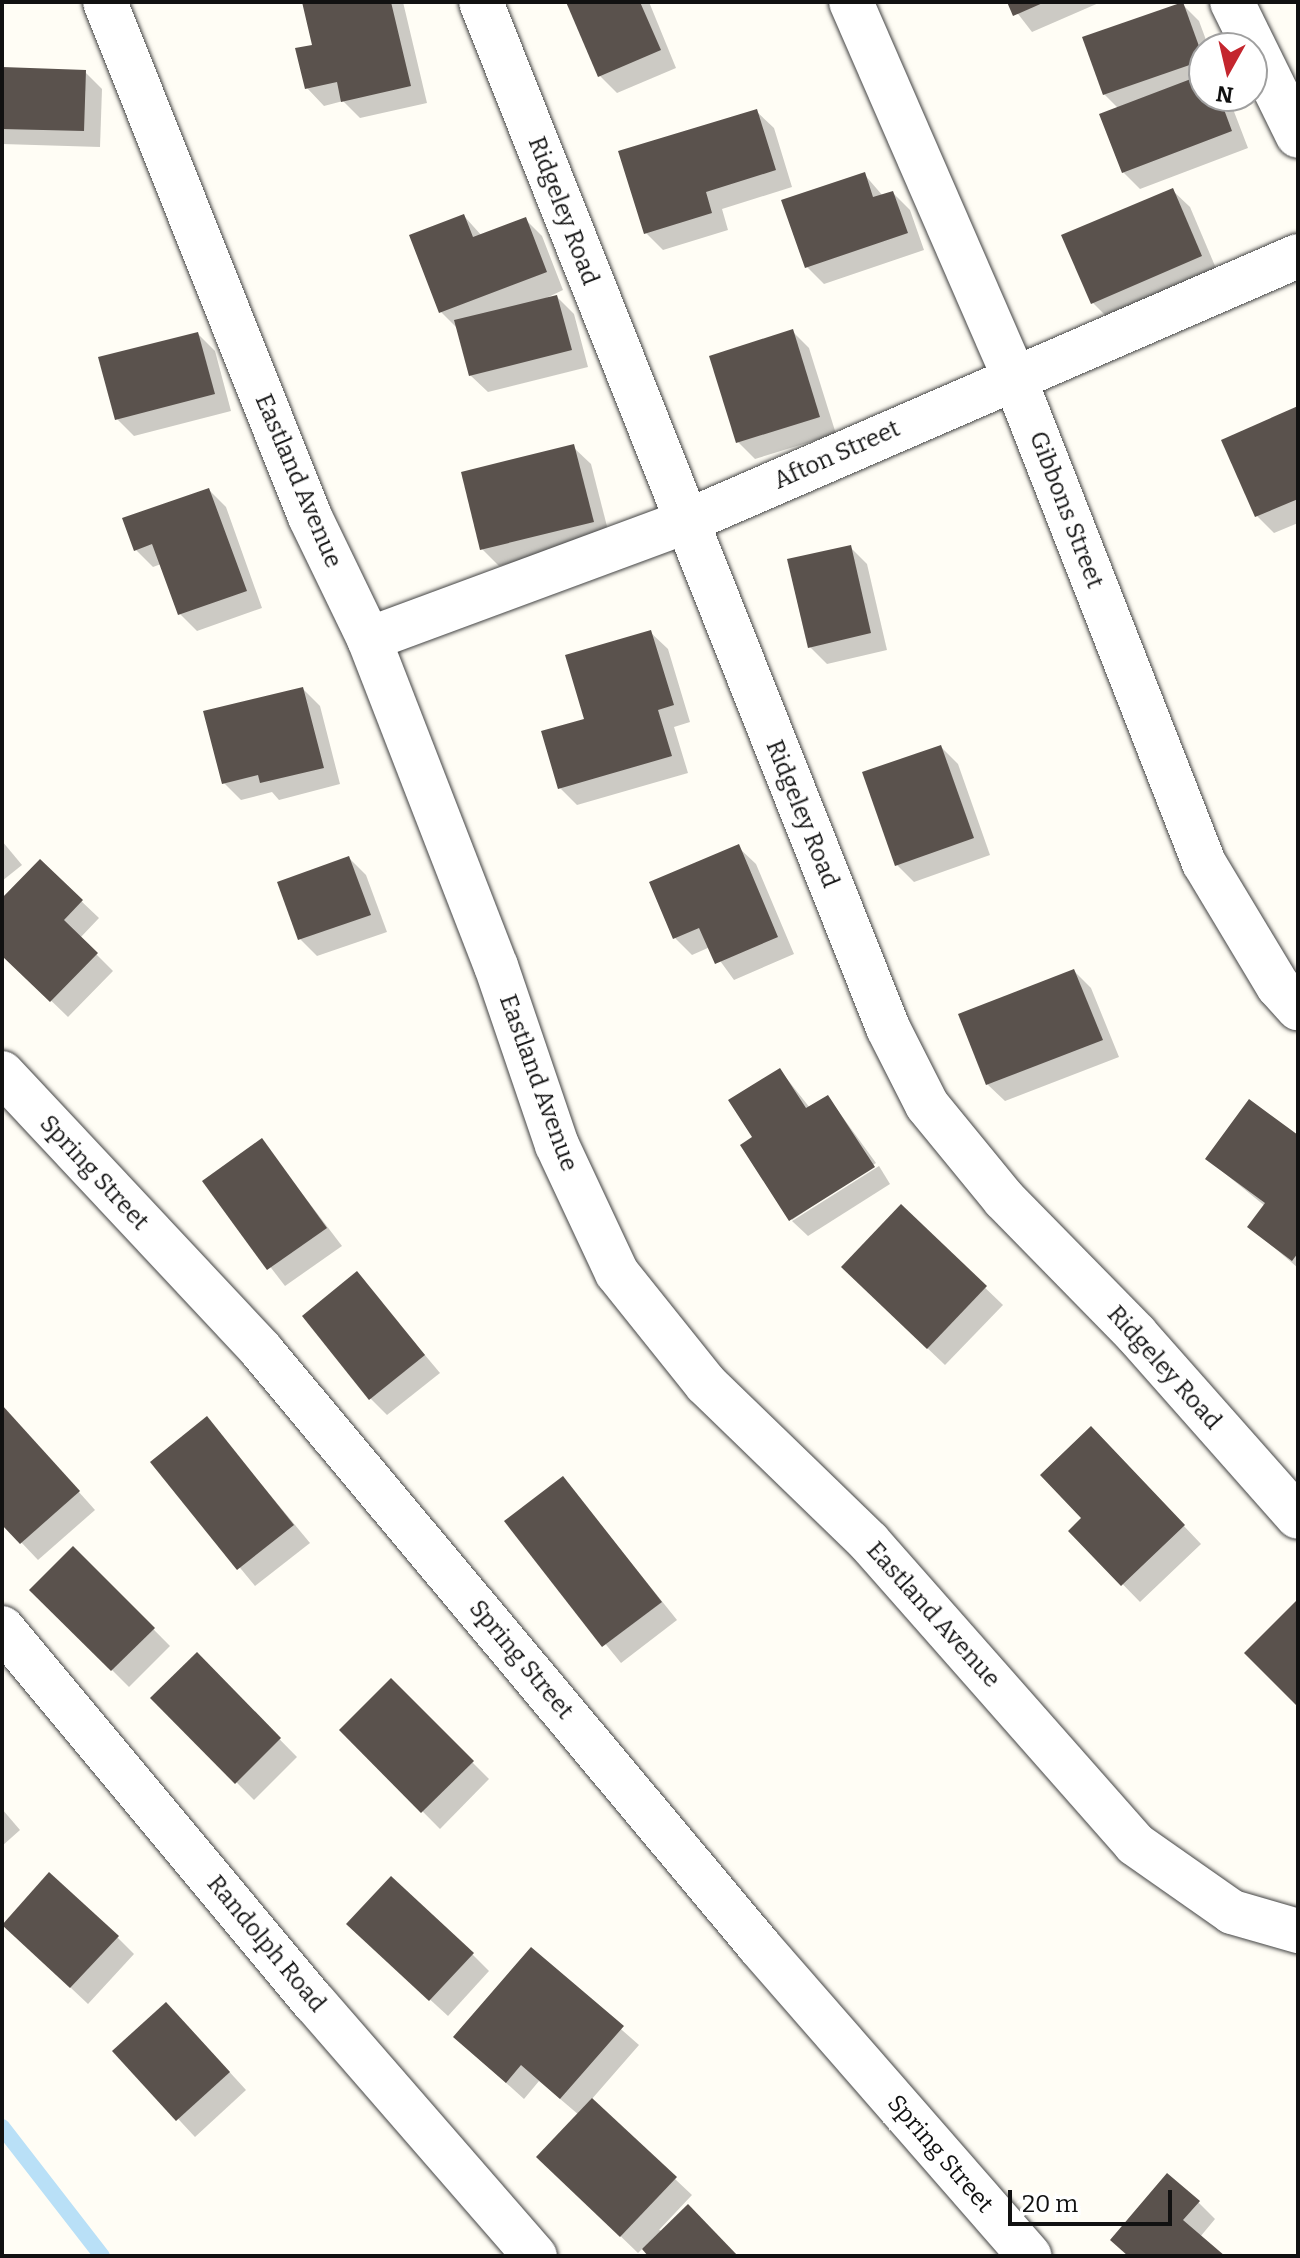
<!DOCTYPE html>
<style>
body{margin:0}
#map{position:relative;width:1300px;height:2258px;overflow:hidden;background:#fffdf5;font-family:Bitter,serif}
div>[style]{position:absolute}
.shadow>*{inset:0;background:#0003}
.stream>*{height:16px;margin:-8px;padding:0 8px;transform-origin:8px;border-radius:8px;background:#b9e0f7}
.building>*{inset:0;background:#5a524d}
.roads{filter:drop-shadow(0 0 2px #444) drop-shadow(0 0 2px #444)}
.minor>*{height:44px;margin:-22px;padding:0 22px;transform-origin:22px;border-radius:22px;background:#fff}
.tertiary>*{height:44px;margin:-22px;padding:0 22px;transform-origin:22px;border-radius:22px;background:#fff}
span{translate:-50% -50%;white-space:nowrap;text-align:center;line-height:1.15;-webkit-text-stroke:8px #fff;paint-order:stroke}
.street-label{font-size:24px;color:#111}
.frame{position:absolute;inset:0;border:4px solid #111;pointer-events:none}
.north{position:absolute;left:1188px;top:32px;width:80px;height:80px;box-sizing:border-box;background:#fff;border:2px solid #a0a0a0;border-radius:50%;rotate:188deg;font-size:22px;font-weight:700;line-height:32px;text-align:center;color:#111}
.north::after{content:'';display:block;margin:auto;width:28px;height:36px;background:#c4262e;clip-path:polygon(50% 0,100% 100%,50% 72%,0 100%)}
.scale{position:absolute;left:1008px;top:2190px;width:164px;height:36px;box-sizing:border-box;border:4px solid #111;border-top:0;padding-left:10px;font-size:24px;line-height:28px;white-space:nowrap;color:#111;-webkit-text-stroke:6px #fff;paint-order:stroke}
</style>
<div id="map">
<div class="shadow">
<i style="clip-path:polygon(304px 2px,403px 2px,427px 103px,360px 118px,343px 101px,324px 106px,307px 88px,314px 46px)"></i>
<i style="clip-path:polygon(568px 2px,649px 2px,676px 68px,617px 93px,600px 76px)"></i>
<i style="clip-path:polygon(1009px 2px,1101px 2px,1032px 32px)"></i>
<i style="clip-path:polygon(1182px 4px,1199px 21px,1209px 48px,1204px 48px,1204px 96px,1228px 96px,1248px 148px,1140px 189px,1123px 172px,1119px 109px,1104px 94px)"></i>
<i style="clip-path:polygon(2px 69px,85px 72px,102px 89px,100px 147px,2px 144px)"></i>
<i style="clip-path:polygon(756px 111px,774px 128px,792px 187px,722px 209px,728px 230px,663px 250px,646px 233px)"></i>
<i style="clip-path:polygon(864px 174px,883px 196px,893px 193px,910px 210px,924px 250px,824px 284px,807px 267px)"></i>
<i style="clip-path:polygon(1172px 190px,1190px 207px,1218px 273px,1110px 320px,1093px 303px)"></i>
<i style="clip-path:polygon(464px 216px,482px 236px,525px 219px,542px 236px,563px 290px,540px 301px,557px 297px,574px 314px,588px 367px,488px 392px,470px 375px,459px 330px,441px 312px)"></i>
<i style="clip-path:polygon(792px 331px,809px 348px,836px 434px,755px 459px,738px 442px)"></i>
<i style="clip-path:polygon(198px 334px,215px 351px,231px 411px,134px 436px,117px 419px)"></i>
<i style="clip-path:polygon(1298px 409px,1298px 523px,1274px 533px,1257px 516px)"></i>
<i style="clip-path:polygon(573px 447px,591px 464px,610px 538px,499px 566px,482px 549px)"></i>
<i style="clip-path:polygon(209px 490px,226px 507px,262px 608px,197px 631px,180px 614px,161px 564px,153px 567px,135px 549px)"></i>
<i style="clip-path:polygon(850px 547px,867px 564px,887px 650px,827px 664px,810px 647px)"></i>
<i style="clip-path:polygon(650px 632px,668px 649px,690px 722px,674px 727px,688px 773px,577px 805px,560px 788px)"></i>
<i style="clip-path:polygon(303px 689px,320px 706px,340px 784px,279px 800px,272px 792px,241px 800px,224px 783px)"></i>
<i style="clip-path:polygon(941px 747px,958px 764px,990px 855px,914px 882px,897px 865px)"></i>
<i style="clip-path:polygon(2px 841px,22px 865px,2px 881px)"></i>
<i style="clip-path:polygon(738px 847px,756px 864px,794px 954px,734px 980px,710px 947px,692px 955px,675px 938px)"></i>
<i style="clip-path:polygon(349px 858px,366px 875px,387px 932px,317px 956px,300px 939px)"></i>
<i style="clip-path:polygon(40px 862px,99px 918px,80px 938px,113px 971px,68px 1017px,2px 953px,2px 901px)"></i>
<i style="clip-path:polygon(1074px 971px,1091px 988px,1119px 1057px,1005px 1101px,987px 1084px)"></i>
<i style="clip-path:polygon(780px 1070px,810px 1108px,828px 1097px,876px 1163px,792px 1220px,743px 1146px,755px 1138px)"></i>
<i style="clip-path:polygon(1298px 1137px,1298px 1268px,1250px 1227px,1265px 1206px,1207px 1159px)"></i>
<i style="clip-path:polygon(262px 1141px,342px 1246px,285px 1286px,205px 1182px)"></i>
<i style="clip-path:polygon(879px 1166px,890px 1184px,808px 1236px,792px 1221px)"></i>
<i style="clip-path:polygon(901px 1207px,1003px 1305px,945px 1365px,860px 1284px)"></i>
<i style="clip-path:polygon(357px 1274px,440px 1373px,387px 1415px,370px 1398px)"></i>
<i style="clip-path:polygon(2px 1406px,95px 1510px,38px 1560px,2px 1522px)"></i>
<i style="clip-path:polygon(207px 1419px,310px 1543px,255px 1586px,153px 1462px)"></i>
<i style="clip-path:polygon(1108px 1446px,1201px 1544px,1140px 1602px,1071px 1531px,1084px 1518px)"></i>
<i style="clip-path:polygon(563px 1478px,677px 1620px,621px 1663px,506px 1522px)"></i>
<i style="clip-path:polygon(73px 1548px,170px 1646px,129px 1687px,32px 1590px)"></i>
<i style="clip-path:polygon(197px 1655px,297px 1757px,254px 1800px,153px 1698px)"></i>
<i style="clip-path:polygon(391px 1681px,489px 1779px,440px 1829px,342px 1730px)"></i>
<i style="clip-path:polygon(2px 1809px,20px 1830px,2px 1846px)"></i>
<i style="clip-path:polygon(117px 1937px,134px 1954px,88px 2004px,21px 1941px)"></i>
<i style="clip-path:polygon(366px 1941px,472px 1954px,489px 1971px,448px 2016px)"></i>
<i style="clip-path:polygon(531px 1950px,639px 2045px,591px 2100px,692px 2195px,659px 2230px,736px 2256px,651px 2256px,643px 2248px,638px 2253px,556px 2174px,579px 2115px,539px 2081px,524px 2099px,455px 2037px)"></i>
<i style="clip-path:polygon(183px 2021px,246px 2090px,195px 2137px,115px 2051px)"></i>
<i style="clip-path:polygon(1198px 2202px,1215px 2219px,1200px 2237px,1222px 2256px,1129px 2256px)"></i>
</div>
<div class="stream">
<i style="left:2px;top:2127px;width:163px;rotate:52.2deg"></i>
</div>
<div class="building">
<i style="clip-path:polygon(302px 2px,391px 2px,411px 86px,341px 102px,337px 82px,305px 89px,295px 48px,312px 45px)"></i>
<i style="clip-path:polygon(566px 2px,640px 2px,661px 50px,598px 77px)"></i>
<i style="clip-path:polygon(1007px 2px,1045px 2px,1013px 16px)"></i>
<i style="clip-path:polygon(1183px 2px,1204px 60px,1103px 95px,1082px 37px)"></i>
<i style="clip-path:polygon(2px 67px,86px 70px,84px 131px,2px 129px)"></i>
<i style="clip-path:polygon(1204px 74px,1204px 96px,1219px 96px,1232px 131px,1122px 173px,1099px 114px)"></i>
<i style="clip-path:polygon(757px 109px,776px 170px,706px 192px,712px 213px,644px 234px,618px 151px)"></i>
<i style="clip-path:polygon(865px 172px,873px 197px,893px 191px,908px 233px,805px 268px,781px 200px)"></i>
<i style="clip-path:polygon(1173px 188px,1202px 256px,1091px 304px,1061px 235px)"></i>
<i style="clip-path:polygon(464px 214px,473px 237px,526px 217px,547px 272px,439px 313px,409px 235px)"></i>
<i style="clip-path:polygon(557px 295px,572px 350px,469px 376px,454px 320px)"></i>
<i style="clip-path:polygon(793px 329px,820px 417px,736px 443px,709px 356px)"></i>
<i style="clip-path:polygon(198px 332px,215px 394px,115px 420px,98px 357px)"></i>
<i style="clip-path:polygon(1298px 406px,1298px 499px,1255px 517px,1221px 440px)"></i>
<i style="clip-path:polygon(574px 444px,594px 522px,480px 550px,461px 472px)"></i>
<i style="clip-path:polygon(209px 488px,247px 591px,178px 615px,152px 544px,134px 551px,122px 518px)"></i>
<i style="clip-path:polygon(851px 545px,871px 633px,808px 648px,787px 559px)"></i>
<i style="clip-path:polygon(651px 630px,674px 705px,658px 710px,672px 756px,558px 789px,541px 731px,584px 719px,565px 655px)"></i>
<i style="clip-path:polygon(303px 687px,324px 768px,260px 783px,258px 775px,222px 784px,203px 711px)"></i>
<i style="clip-path:polygon(941px 745px,974px 838px,895px 866px,862px 772px)"></i>
<i style="clip-path:polygon(739px 844px,778px 937px,715px 964px,699px 928px,673px 939px,649px 882px)"></i>
<i style="clip-path:polygon(349px 856px,371px 915px,298px 940px,277px 882px)"></i>
<i style="clip-path:polygon(40px 859px,83px 900px,64px 920px,98px 953px,50px 1002px,2px 956px,2px 898px)"></i>
<i style="clip-path:polygon(1074px 969px,1103px 1040px,986px 1085px,958px 1014px)"></i>
<i style="clip-path:polygon(780px 1068px,806px 1108px,828px 1095px,875px 1167px,789px 1221px,740px 1145px,752px 1137px,728px 1100px)"></i>
<i style="clip-path:polygon(1249px 1099px,1298px 1135px,1298px 1253px,1292px 1261px,1247px 1227px,1265px 1203px,1205px 1159px)"></i>
<i style="clip-path:polygon(262px 1138px,327px 1228px,267px 1270px,202px 1181px)"></i>
<i style="clip-path:polygon(901px 1204px,987px 1286px,927px 1349px,841px 1267px)"></i>
<i style="clip-path:polygon(357px 1271px,425px 1355px,369px 1400px,302px 1316px)"></i>
<i style="clip-path:polygon(2px 1405px,80px 1491px,20px 1544px,2px 1525px)"></i>
<i style="clip-path:polygon(207px 1416px,294px 1525px,237px 1570px,150px 1462px)"></i>
<i style="clip-path:polygon(1091px 1426px,1185px 1525px,1121px 1586px,1068px 1531px,1081px 1518px,1040px 1475px)"></i>
<i style="clip-path:polygon(563px 1476px,662px 1602px,602px 1647px,504px 1521px)"></i>
<i style="clip-path:polygon(73px 1546px,155px 1628px,111px 1671px,29px 1590px)"></i>
<i style="clip-path:polygon(1296px 1601px,1298px 1603px,1298px 1707px,1244px 1653px)"></i>
<i style="clip-path:polygon(197px 1652px,281px 1738px,235px 1784px,150px 1698px)"></i>
<i style="clip-path:polygon(391px 1678px,474px 1761px,421px 1813px,339px 1730px)"></i>
<i style="clip-path:polygon(49px 1872px,119px 1936px,70px 1988px,2px 1925px)"></i>
<i style="clip-path:polygon(391px 1876px,474px 1953px,429px 2001px,346px 1924px)"></i>
<i style="clip-path:polygon(531px 1947px,624px 2026px,560px 2099px,521px 2065px,506px 2083px,453px 2037px)"></i>
<i style="clip-path:polygon(166px 2002px,230px 2072px,176px 2121px,112px 2051px)"></i>
<i style="clip-path:polygon(592px 2098px,677px 2177px,620px 2237px,536px 2157px)"></i>
<i style="clip-path:polygon(1167px 2173px,1200px 2201px,1183px 2220px,1225px 2256px,1128px 2256px,1110px 2240px)"></i>
<i style="clip-path:polygon(688px 2204px,738px 2256px,648px 2256px,642px 2249px)"></i>
</div>
<div class="roads">
<div class="minor">
<i style="left:105px;top:2px;width:554px;rotate:68.29deg"></i>
<i style="left:310px;top:517px;width:136px;rotate:64.2deg"></i>
<i style="left:369px;top:639px;width:351px;rotate:68.8deg"></i>
<i style="left:496px;top:966px;width:189px;rotate:71.2deg"></i>
<i style="left:557px;top:1145px;width:141px;rotate:64.9deg"></i>
<i style="left:617px;top:1273px;width:142px;rotate:51.3deg"></i>
<i style="left:706px;top:1384px;width:227px;rotate:44.1deg"></i>
<i style="left:869px;top:1542px;width:402px;rotate:48.6deg"></i>
<i style="left:1135px;top:1844px;width:118px;rotate:35deg"></i>
<i style="left:1232px;top:1912px;width:69px;rotate:16.1deg"></i>
<i style="left:481px;top:2px;width:1104px;rotate:68.36deg"></i>
<i style="left:888px;top:1028px;width:86px;rotate:63.1deg"></i>
<i style="left:927px;top:1105px;width:122px;rotate:50.7deg"></i>
<i style="left:1004px;top:1199px;width:189px;rotate:45.6deg"></i>
<i style="left:1136px;top:1334px;width:244px;rotate:48.5deg"></i>
<i style="left:851px;top:2px;width:409px;rotate:66.5deg"></i>
<i style="left:1014px;top:377px;width:522px;rotate:68.65deg"></i>
<i style="left:1204px;top:863px;width:144px;rotate:59deg"></i>
<i style="left:1278px;top:986px;width:30px;rotate:48deg"></i>
<i style="left:369px;top:639px;width:337px;rotate:-20.3deg"></i>
<i style="left:685px;top:522px;width:668px;rotate:-23.46deg"></i>
<i style="left:2px;top:1073px;width:379px;rotate:46.9deg"></i>
<i style="left:261px;top:1350px;width:778px;rotate:50.11deg"></i>
<i style="left:760px;top:1947px;width:410px;rotate:48.9deg"></i>
<i style="left:2px;top:1628px;width:487px;rotate:50.2deg"></i>
<i style="left:314px;top:2002px;width:337px;rotate:49deg"></i>
</div>
<div class="tertiary">
<i style="left:1232px;top:2px;width:149px;rotate:63.8deg"></i>
</div>
</div>
<div class="street-label">
<span style="left:563px;top:211px;rotate:69deg">Ridgeley Road</span>
<span style="left:837px;top:455px;rotate:-24deg">Afton Street</span>
<span style="left:298px;top:481px;rotate:67deg">Eastland Avenue</span>
<span style="left:1066px;top:510px;rotate:69deg">Gibbons Street</span>
<span style="left:802px;top:814px;rotate:68deg">Ridgeley Road</span>
<span style="left:538px;top:1083px;rotate:70deg">Eastland Avenue</span>
<span style="left:94px;top:1173px;rotate:47deg">Spring Street</span>
<span style="left:1164px;top:1368px;rotate:48deg">Ridgeley Road</span>
<span style="left:933px;top:1615px;rotate:48deg">Eastland Avenue</span>
<span style="left:521px;top:1660px;rotate:50deg">Spring Street</span>
<span style="left:266px;top:1944px;rotate:50deg">Randolph Road</span>
<span style="left:940px;top:2154px;rotate:49deg">Spring Street</span>
</div>
<div class="frame"></div>
<div class="north">N</div>
<div class="scale">20 m</div>
</div>
